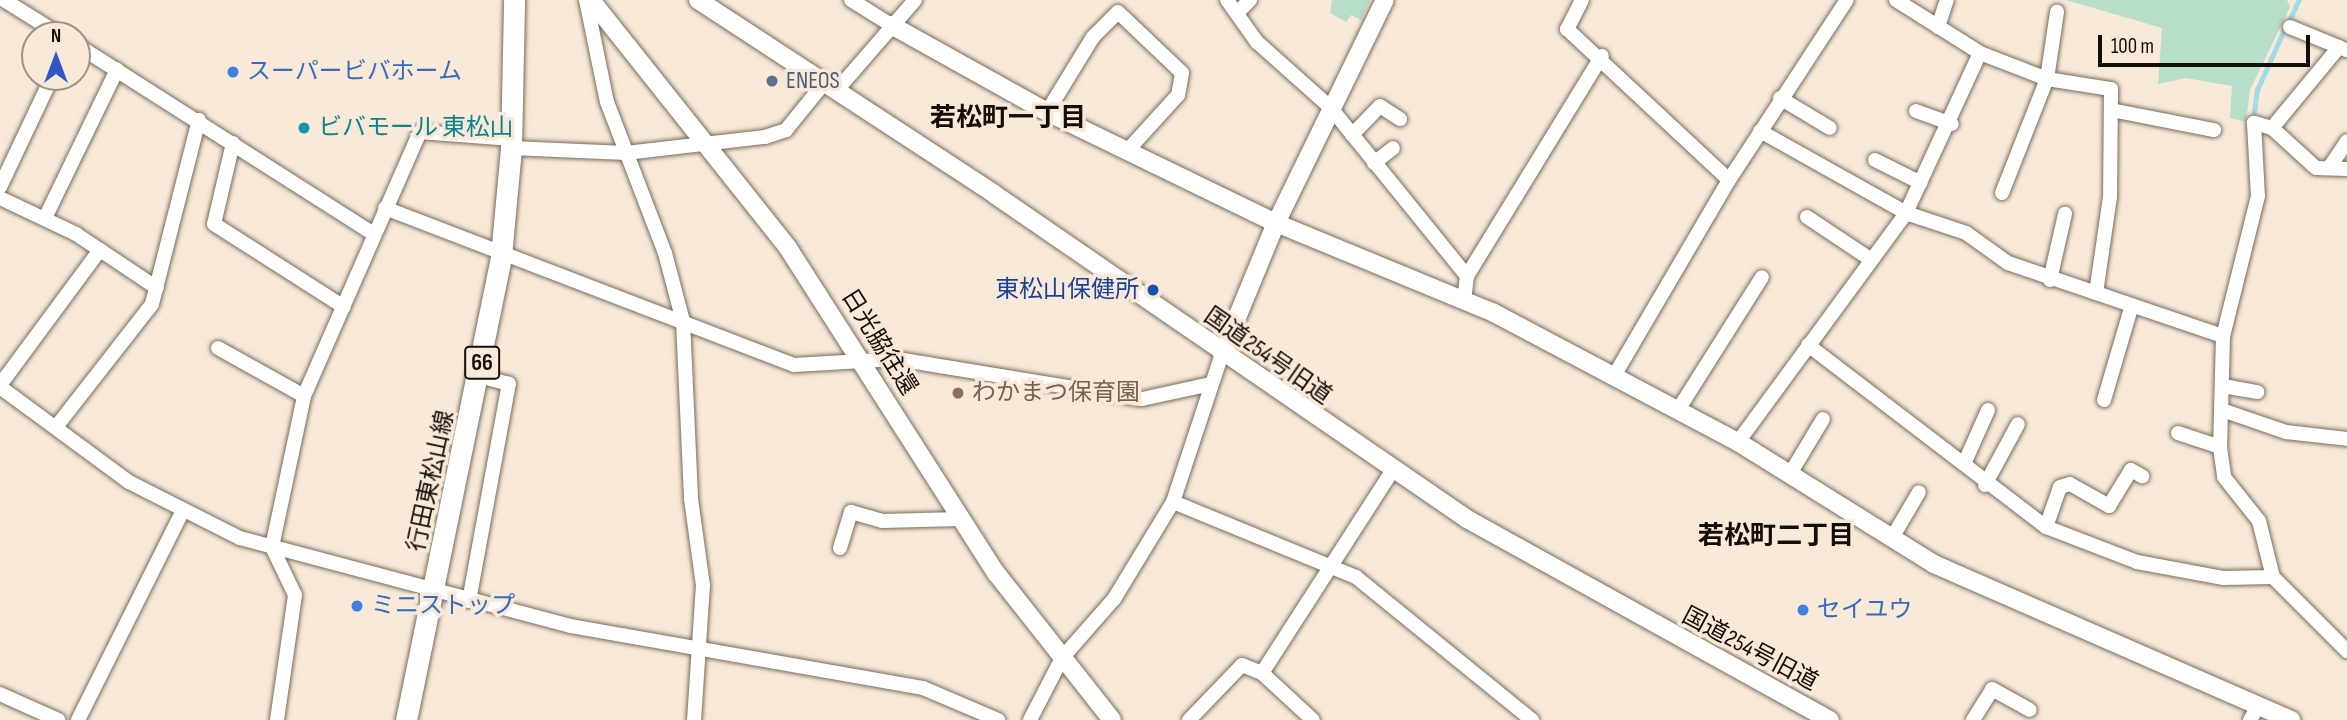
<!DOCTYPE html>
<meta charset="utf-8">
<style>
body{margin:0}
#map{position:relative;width:2347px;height:720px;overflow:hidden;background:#f9e9d8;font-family:"Sofia Sans Condensed","Noto Sans JP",sans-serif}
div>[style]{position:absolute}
.green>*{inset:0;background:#b6dec8}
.stream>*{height:4.5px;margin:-2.25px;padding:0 2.25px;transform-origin:2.25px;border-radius:2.25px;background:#a0dbe6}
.roads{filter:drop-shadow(0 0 2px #786b5c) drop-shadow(0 0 2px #786b5c)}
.minor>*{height:14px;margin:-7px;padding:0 7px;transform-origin:7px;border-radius:7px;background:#fff}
.tertiary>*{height:18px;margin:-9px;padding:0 9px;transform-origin:9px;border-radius:9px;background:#fff}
.primary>*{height:21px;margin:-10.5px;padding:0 10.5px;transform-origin:10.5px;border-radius:10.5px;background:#fff}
.dots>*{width:19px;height:19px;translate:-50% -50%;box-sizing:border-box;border:4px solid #f9e9d8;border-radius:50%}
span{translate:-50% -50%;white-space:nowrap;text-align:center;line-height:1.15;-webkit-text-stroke:7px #f9e9d8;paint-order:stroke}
.shield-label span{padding:2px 5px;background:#f9e9d8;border:2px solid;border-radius:5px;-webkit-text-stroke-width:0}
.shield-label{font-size:23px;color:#130e09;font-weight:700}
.shop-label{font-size:24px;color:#366cbe}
.left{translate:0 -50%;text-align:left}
.service-label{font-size:24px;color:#4e5e75}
.culture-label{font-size:24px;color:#0d838f}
.transit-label{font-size:24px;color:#164399}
.right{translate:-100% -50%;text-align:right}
.street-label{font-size:24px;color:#130e09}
.education-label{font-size:24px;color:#785e54}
.neighbourhood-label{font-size:26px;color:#130e09;font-weight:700}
.north{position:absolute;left:21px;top:21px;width:70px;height:70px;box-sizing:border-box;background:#f9e9d8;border:2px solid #9d9185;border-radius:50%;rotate:0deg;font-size:19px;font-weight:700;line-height:28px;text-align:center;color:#130e09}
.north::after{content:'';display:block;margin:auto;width:24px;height:32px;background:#2f57c7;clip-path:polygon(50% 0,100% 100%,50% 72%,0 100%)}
.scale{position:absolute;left:2098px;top:35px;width:212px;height:32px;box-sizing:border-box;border:4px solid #130e09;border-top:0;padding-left:9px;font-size:21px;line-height:24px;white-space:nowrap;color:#130e09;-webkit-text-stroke:5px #f9e9d8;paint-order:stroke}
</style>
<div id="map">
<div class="green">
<i style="clip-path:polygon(1332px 0,1370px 0,1361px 20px,1351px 15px,1346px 22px,1330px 13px)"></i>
<i style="clip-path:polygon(2066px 0,2287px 0,2290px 7px,2250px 90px,2246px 122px,2230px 118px,2232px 86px,2186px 78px,2158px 84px,2162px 28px)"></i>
</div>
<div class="stream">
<i style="left:2289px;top:21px;width:23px;rotate:-65deg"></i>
<i style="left:2254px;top:113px;width:23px;rotate:-83deg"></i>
<i style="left:2257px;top:90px;width:66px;rotate:-65.8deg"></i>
</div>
<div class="roads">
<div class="minor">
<i style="left:4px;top:0;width:66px;rotate:32deg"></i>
<i style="left:586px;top:0;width:104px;rotate:78.4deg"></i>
<i style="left:607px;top:102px;width:162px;rotate:69deg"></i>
<i style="left:665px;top:253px;width:70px;rotate:75.2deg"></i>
<i style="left:683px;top:321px;width:178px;rotate:87.4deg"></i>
<i style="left:691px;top:499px;width:87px;rotate:82.1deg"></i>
<i style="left:703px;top:585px;width:135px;rotate:93.8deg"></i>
<i style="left:851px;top:0;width:47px;rotate:32deg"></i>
<i style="left:1227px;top:0;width:52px;rotate:54.5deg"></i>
<i style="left:1257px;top:42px;width:98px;rotate:41.7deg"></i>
<i style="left:1330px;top:107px;width:218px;rotate:51deg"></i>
<i style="left:1467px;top:276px;width:24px;rotate:97deg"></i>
<i style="left:1582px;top:0;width:33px;rotate:117deg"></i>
<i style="left:1567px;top:29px;width:221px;rotate:43deg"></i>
<i style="left:1896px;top:0;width:99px;rotate:32.2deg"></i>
<i style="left:1980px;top:53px;width:72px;rotate:21.2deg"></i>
<i style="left:2047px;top:79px;width:65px;rotate:8.9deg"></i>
<i style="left:2111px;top:89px;width:108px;rotate:90.5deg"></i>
<i style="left:2110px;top:197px;width:97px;rotate:98.3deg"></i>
<i style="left:1238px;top:12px;width:17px;rotate:-45deg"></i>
<i style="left:1938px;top:27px;width:28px;rotate:-72deg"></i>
<i style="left:2290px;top:27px;width:61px;rotate:22.3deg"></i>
<i style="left:77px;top:45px;width:352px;rotate:32.5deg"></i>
<i style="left:837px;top:90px;width:119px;rotate:-49.1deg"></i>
<i style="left:1780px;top:98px;width:58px;rotate:31deg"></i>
<i style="left:2111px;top:110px;width:105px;rotate:11deg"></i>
<i style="left:1916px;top:111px;width:38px;rotate:20deg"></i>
<i style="left:1047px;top:112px;width:88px;rotate:-58.5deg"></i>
<i style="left:1093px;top:37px;width:35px;rotate:-45deg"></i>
<i style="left:1118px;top:12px;width:88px;rotate:43.6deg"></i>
<i style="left:1182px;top:73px;width:22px;rotate:100deg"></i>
<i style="left:1178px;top:95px;width:74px;rotate:132.3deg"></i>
<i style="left:2272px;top:128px;width:105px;rotate:-50.4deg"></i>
<i style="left:1760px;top:131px;width:167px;rotate:29.3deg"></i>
<i style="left:1906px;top:213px;width:63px;rotate:18.4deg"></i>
<i style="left:1966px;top:233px;width:52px;rotate:35.5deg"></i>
<i style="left:2008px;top:263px;width:227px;rotate:18.8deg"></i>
<i style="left:1352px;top:135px;width:40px;rotate:-46deg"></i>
<i style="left:1380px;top:106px;width:24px;rotate:33deg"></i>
<i style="left:233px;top:143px;width:83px;rotate:103.2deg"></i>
<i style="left:214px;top:224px;width:154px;rotate:32.6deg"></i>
<i style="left:511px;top:148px;width:115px;rotate:2.5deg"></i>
<i style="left:626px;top:153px;width:140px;rotate:-6.6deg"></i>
<i style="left:765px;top:137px;width:22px;rotate:-18deg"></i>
<i style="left:786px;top:130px;width:62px;rotate:-50.9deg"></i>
<i style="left:1875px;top:160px;width:51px;rotate:26.6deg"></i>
<i style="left:1374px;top:163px;width:24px;rotate:-38deg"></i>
<i style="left:2329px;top:168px;width:32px;rotate:-56deg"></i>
<i style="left:2347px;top:169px;width:31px;rotate:-178deg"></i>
<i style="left:2316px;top:168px;width:59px;rotate:-137.7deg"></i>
<i style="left:2272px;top:128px;width:19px;rotate:-164deg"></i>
<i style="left:2254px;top:123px;width:73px;rotate:86.9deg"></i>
<i style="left:2258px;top:196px;width:144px;rotate:104deg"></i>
<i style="left:2223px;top:336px;width:111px;rotate:91.5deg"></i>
<i style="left:2220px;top:447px;width:30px;rotate:82deg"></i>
<i style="left:2224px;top:477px;width:56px;rotate:51.5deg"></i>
<i style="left:2259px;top:521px;width:58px;rotate:76deg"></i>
<i style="left:2273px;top:577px;width:105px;rotate:45deg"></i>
<i style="left:0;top:187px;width:122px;rotate:-64.7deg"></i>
<i style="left:2002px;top:193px;width:123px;rotate:-68.5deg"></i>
<i style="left:2047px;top:79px;width:68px;rotate:-81.5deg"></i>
<i style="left:0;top:198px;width:84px;rotate:25.3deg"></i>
<i style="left:76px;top:234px;width:97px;rotate:33.7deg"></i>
<i style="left:385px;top:208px;width:438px;rotate:21deg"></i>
<i style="left:794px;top:365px;width:103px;rotate:-3.3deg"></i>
<i style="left:897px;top:359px;width:248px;rotate:9.3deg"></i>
<i style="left:1142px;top:399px;width:71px;rotate:-12.3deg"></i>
<i style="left:1807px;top:217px;width:76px;rotate:33.7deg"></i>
<i style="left:45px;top:218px;width:165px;rotate:-64.1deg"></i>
<i style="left:1467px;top:276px;width:258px;rotate:-58.5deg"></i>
<i style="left:2050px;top:280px;width:68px;rotate:-77.2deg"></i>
<i style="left:1808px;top:345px;width:300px;rotate:37.4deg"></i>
<i style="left:2046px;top:527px;width:97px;rotate:21deg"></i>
<i style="left:2137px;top:562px;width:87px;rotate:10.5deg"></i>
<i style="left:2223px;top:578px;width:50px;rotate:-1.1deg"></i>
<i style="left:218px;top:348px;width:98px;rotate:29.2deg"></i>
<i style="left:1614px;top:376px;width:227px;rotate:-59.6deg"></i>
<i style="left:1729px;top:180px;width:215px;rotate:-56.8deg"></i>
<i style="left:0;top:385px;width:168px;rotate:-53.5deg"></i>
<i style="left:2223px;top:386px;width:35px;rotate:10deg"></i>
<i style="left:0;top:387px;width:160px;rotate:36.4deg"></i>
<i style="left:129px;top:482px;width:124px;rotate:26.8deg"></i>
<i style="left:240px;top:538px;width:342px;rotate:14.9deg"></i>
<i style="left:571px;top:626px;width:357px;rotate:10deg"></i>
<i style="left:923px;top:688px;width:82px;rotate:23.1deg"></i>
<i style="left:2104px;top:400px;width:99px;rotate:-73.6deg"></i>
<i style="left:1678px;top:410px;width:157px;rotate:-57.7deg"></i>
<i style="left:2222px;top:410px;width:68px;rotate:19deg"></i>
<i style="left:2286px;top:432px;width:61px;rotate:6.5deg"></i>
<i style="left:56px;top:427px;width:156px;rotate:-52deg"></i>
<i style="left:152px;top:304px;width:190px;rotate:-75.7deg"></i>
<i style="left:2178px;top:433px;width:44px;rotate:18.4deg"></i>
<i style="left:1738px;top:442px;width:284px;rotate:-53.7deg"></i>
<i style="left:1906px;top:213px;width:176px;rotate:-65.2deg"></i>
<i style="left:1964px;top:464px;width:59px;rotate:-66deg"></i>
<i style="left:1790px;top:474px;width:64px;rotate:-59deg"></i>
<i style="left:1985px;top:485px;width:69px;rotate:-61.6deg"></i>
<i style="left:1173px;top:502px;width:198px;rotate:22.3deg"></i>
<i style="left:1356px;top:577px;width:227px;rotate:39.1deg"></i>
<i style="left:2046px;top:527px;width:42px;rotate:-70.7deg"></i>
<i style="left:2060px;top:487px;width:10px;rotate:-17deg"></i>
<i style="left:2070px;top:484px;width:45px;rotate:29.4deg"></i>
<i style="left:2109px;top:506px;width:42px;rotate:-58.6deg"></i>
<i style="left:2131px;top:470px;width:13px;rotate:29deg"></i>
<i style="left:1892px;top:538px;width:53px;rotate:-59.6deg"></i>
<i style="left:840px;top:548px;width:38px;rotate:-73deg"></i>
<i style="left:851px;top:512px;width:32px;rotate:16deg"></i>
<i style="left:882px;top:521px;width:78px;rotate:-1.5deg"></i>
<i style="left:469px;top:601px;width:221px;rotate:-79.6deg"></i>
<i style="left:509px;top:384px;width:31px;rotate:-165deg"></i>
<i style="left:1262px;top:673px;width:240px;rotate:-57.2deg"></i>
<i style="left:0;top:694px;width:64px;rotate:24.1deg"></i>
<i style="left:78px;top:720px;width:230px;rotate:-63.4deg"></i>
<i style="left:277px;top:720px;width:126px;rotate:-81.8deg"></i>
<i style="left:295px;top:595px;width:53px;rotate:-115.6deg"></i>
<i style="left:272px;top:547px;width:154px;rotate:-78deg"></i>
<i style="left:304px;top:396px;width:288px;rotate:-66.3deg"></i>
<i style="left:420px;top:132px;width:92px;rotate:4.4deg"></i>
<i style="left:1030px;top:720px;width:70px;rotate:-62.7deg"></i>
<i style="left:1062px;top:658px;width:79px;rotate:-48.6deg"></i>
<i style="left:1114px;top:599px;width:114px;rotate:-58.7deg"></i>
<i style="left:1173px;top:502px;width:156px;rotate:-71.7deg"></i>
<i style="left:1189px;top:720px;width:76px;rotate:-46.1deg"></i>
<i style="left:1242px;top:665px;width:22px;rotate:22deg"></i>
<i style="left:1262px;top:673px;width:69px;rotate:42.7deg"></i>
<i style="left:1973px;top:720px;width:36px;rotate:-58deg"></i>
<i style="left:1992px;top:689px;width:43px;rotate:28.9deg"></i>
<i style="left:2250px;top:720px;width:17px;rotate:-59deg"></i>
</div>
<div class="tertiary">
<i style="left:591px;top:0;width:317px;rotate:51.5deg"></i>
<i style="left:788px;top:248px;width:386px;rotate:57.4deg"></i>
<i style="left:996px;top:573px;width:187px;rotate:51.7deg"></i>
<i style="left:698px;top:0;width:354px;rotate:33.2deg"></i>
<i style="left:994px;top:194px;width:574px;rotate:34.49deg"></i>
<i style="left:1467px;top:519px;width:415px;rotate:29deg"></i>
<i style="left:891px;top:25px;width:179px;rotate:29.1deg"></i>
<i style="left:1047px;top:112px;width:254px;rotate:25.9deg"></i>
<i style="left:1276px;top:223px;width:236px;rotate:22.4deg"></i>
<i style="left:1494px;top:313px;width:276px;rotate:27.9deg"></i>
<i style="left:1738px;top:442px;width:231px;rotate:31.9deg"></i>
<i style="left:1934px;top:564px;width:390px;rotate:23.6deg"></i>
<i style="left:1222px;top:354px;width:142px;rotate:-67.6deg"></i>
<i style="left:1276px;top:223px;width:248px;rotate:-64deg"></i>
</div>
<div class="primary">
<i style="left:406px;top:720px;width:474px;rotate:-78.4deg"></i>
<i style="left:501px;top:256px;width:108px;rotate:-84.7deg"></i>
<i style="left:511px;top:148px;width:148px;rotate:-88.8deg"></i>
</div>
</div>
<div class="dots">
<i style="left:233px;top:72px;background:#3f7fe0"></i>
<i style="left:772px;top:81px;background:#5c6f8a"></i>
<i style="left:304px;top:128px;background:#0f9aa8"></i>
<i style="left:1153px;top:290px;background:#1a4fb4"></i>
<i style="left:958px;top:393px;background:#8d6e63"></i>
<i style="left:357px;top:606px;background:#3f7fe0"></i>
<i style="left:1803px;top:610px;background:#3f7fe0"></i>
</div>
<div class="shield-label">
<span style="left:482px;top:363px">66</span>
</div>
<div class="shop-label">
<span class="left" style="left:247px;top:72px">スーパービバホーム</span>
<span class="left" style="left:371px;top:606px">ミニストップ</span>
<span class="left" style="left:1817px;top:610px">セイユウ</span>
</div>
<div class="service-label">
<span class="left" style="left:786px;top:81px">ENEOS</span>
</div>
<div class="culture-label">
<span class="left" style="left:318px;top:128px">ビバモール 東松山</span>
</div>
<div class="transit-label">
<span class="right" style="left:1139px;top:290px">東松山保健所</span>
</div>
<div class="street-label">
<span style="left:879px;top:342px;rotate:58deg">日光脇往還</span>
<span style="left:1268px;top:356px;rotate:35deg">国道254号旧道</span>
<span style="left:431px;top:481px;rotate:-78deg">行田東松山線</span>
<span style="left:1750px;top:649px;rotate:28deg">国道254号旧道</span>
</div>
<div class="education-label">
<span class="left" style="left:972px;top:393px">わかまつ保育園</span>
</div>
<div class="neighbourhood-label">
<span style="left:1008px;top:119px">若松町一丁目</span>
<span style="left:1776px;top:537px">若松町二丁目</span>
</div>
<div class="north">N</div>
<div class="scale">100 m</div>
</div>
